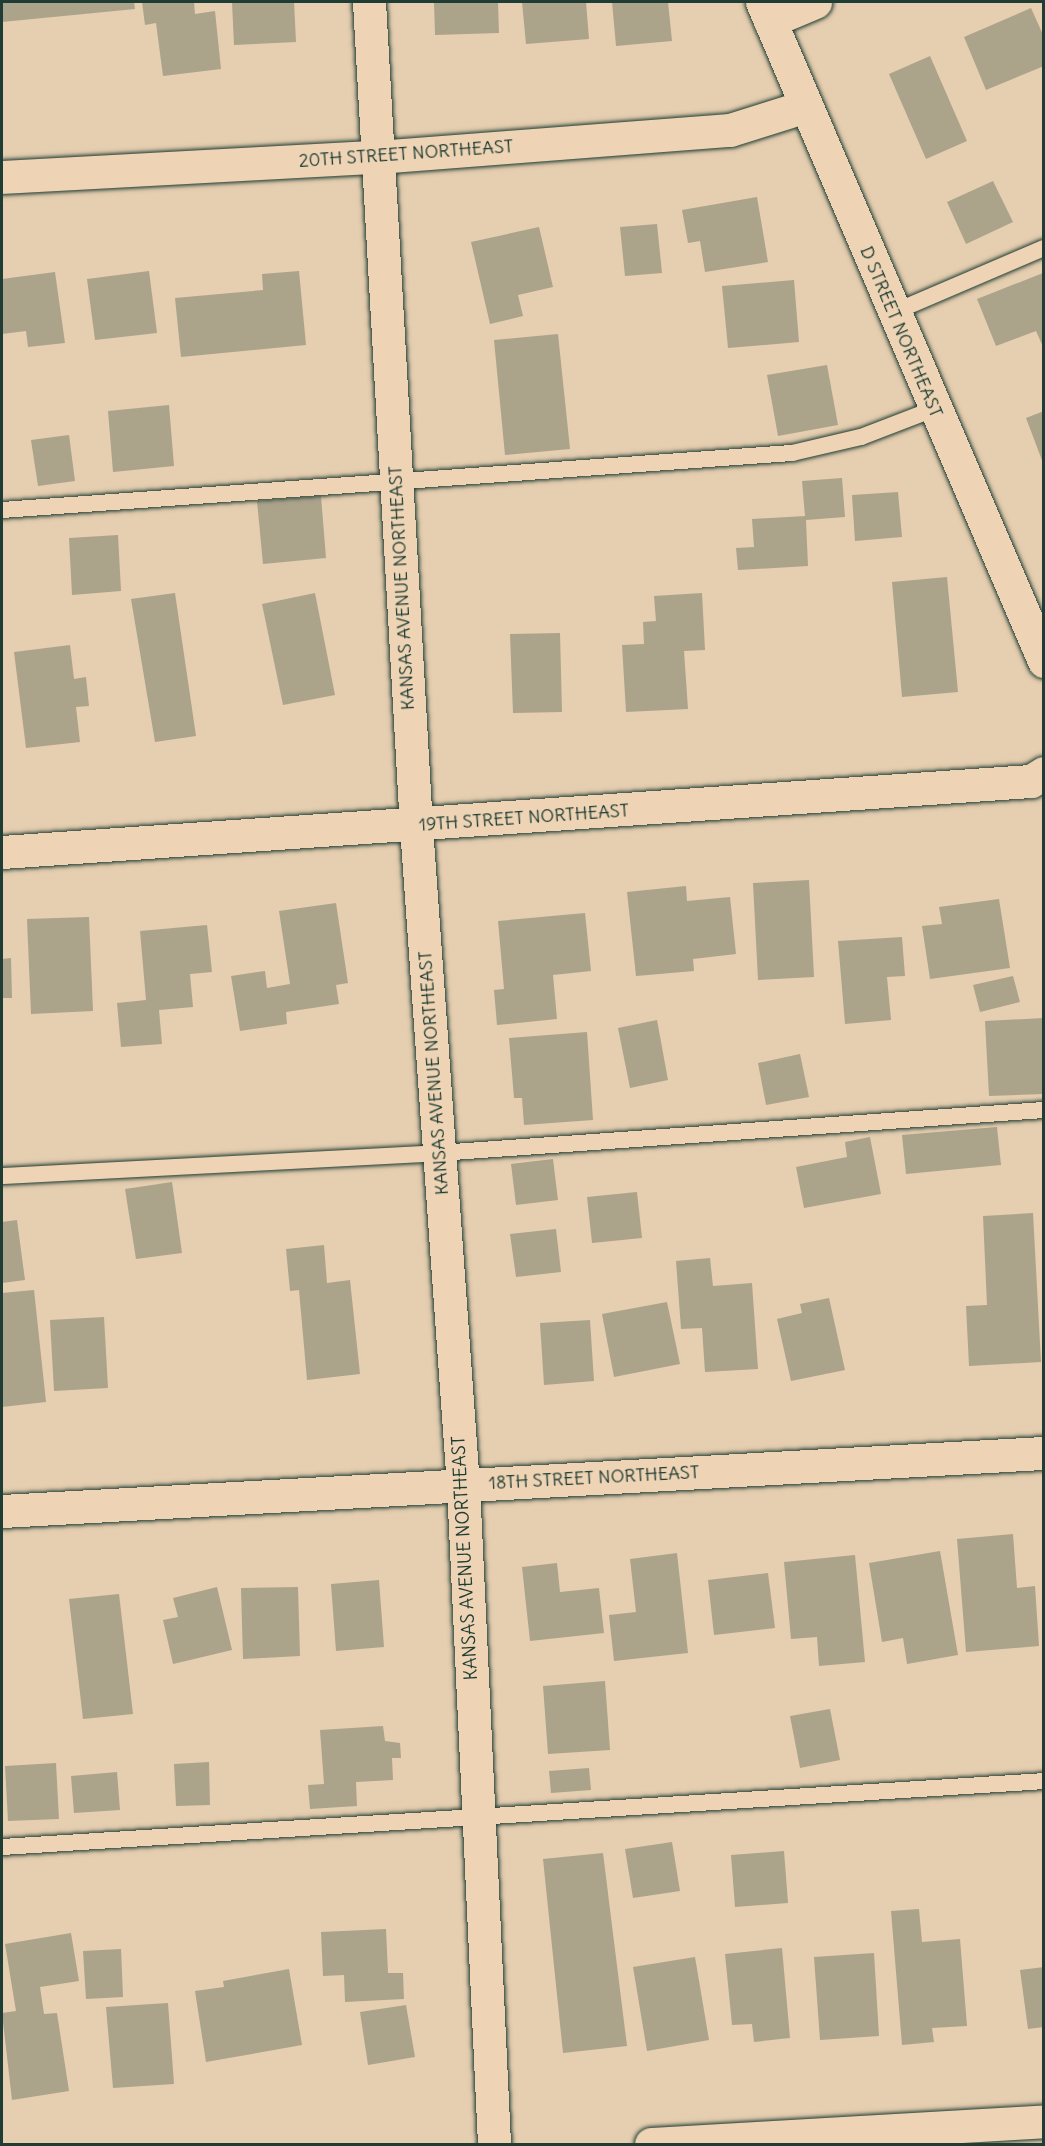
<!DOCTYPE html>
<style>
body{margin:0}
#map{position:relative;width:1045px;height:2146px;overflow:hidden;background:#e6ceb0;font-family:Delius,sans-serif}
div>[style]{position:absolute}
.building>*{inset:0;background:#aca38b}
.roads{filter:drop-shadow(0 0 2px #1f3d34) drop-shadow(0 0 2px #1f3d34)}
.lane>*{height:16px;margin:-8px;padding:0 8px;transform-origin:8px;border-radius:8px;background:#eed4b5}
.street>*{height:33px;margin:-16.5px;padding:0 16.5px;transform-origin:16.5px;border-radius:16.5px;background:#eed4b5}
.secondary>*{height:33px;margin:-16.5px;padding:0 16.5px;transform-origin:16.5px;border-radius:16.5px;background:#eed4b5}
span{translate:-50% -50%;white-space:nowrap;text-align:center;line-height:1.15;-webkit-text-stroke:6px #eed4b5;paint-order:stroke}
.street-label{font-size:18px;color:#1f3d34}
.frame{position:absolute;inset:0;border:3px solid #1f3d34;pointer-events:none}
</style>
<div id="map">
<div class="building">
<i style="clip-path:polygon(2px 2px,134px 2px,135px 9px,2px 22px)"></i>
<i style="clip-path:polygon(142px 2px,194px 2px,195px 14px,215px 11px,221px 69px,163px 76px,156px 23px,145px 25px)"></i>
<i style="clip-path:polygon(232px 2px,294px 2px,296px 42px,234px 45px)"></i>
<i style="clip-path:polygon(434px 2px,498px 2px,499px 33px,435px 35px)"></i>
<i style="clip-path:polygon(522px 2px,586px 2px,589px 39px,526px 44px)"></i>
<i style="clip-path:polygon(612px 2px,668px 2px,672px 41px,616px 46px)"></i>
<i style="clip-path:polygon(1031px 8px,1044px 37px,1044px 66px,986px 90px,964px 37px)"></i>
<i style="clip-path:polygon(930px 56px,967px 141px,926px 159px,889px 74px)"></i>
<i style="clip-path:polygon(993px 181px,1013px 222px,966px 244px,947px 202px)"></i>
<i style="clip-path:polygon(757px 197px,768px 262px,705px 272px,700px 241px,688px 243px,682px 210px)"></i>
<i style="clip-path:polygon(657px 224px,662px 273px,625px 276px,620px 227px)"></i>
<i style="clip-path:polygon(539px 227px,553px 287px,518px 295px,523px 316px,490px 324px,471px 242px)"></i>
<i style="clip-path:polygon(149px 271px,157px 333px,95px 340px,87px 279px)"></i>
<i style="clip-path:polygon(299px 271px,306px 345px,181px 357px,175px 298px,263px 290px,262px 274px)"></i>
<i style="clip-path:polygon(55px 272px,65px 343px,28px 347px,26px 331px,2px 334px,2px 279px)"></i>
<i style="clip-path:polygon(1043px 273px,1044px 349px,1036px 331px,996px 346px,977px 299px)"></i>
<i style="clip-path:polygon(794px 280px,799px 342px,728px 348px,722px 286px)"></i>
<i style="clip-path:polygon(558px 334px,570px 449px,505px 455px,494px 340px)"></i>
<i style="clip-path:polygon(827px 365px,838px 425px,778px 436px,767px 375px)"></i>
<i style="clip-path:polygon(169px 405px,174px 466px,113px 472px,108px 411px)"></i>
<i style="clip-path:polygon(1044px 411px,1044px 463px,1043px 463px,1026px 418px)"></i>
<i style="clip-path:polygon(69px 435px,75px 481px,38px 486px,31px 440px)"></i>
<i style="clip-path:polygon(842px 478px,845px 517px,806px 520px,808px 566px,738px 570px,736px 548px,754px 547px,752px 519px,805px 516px,802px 481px)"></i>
<i style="clip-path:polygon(898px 492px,902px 537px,855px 541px,852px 495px)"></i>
<i style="clip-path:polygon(321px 496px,326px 558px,263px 564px,257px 501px)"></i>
<i style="clip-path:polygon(118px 535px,121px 591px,72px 595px,69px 538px)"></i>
<i style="clip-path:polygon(947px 577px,958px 692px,902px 697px,892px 582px)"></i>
<i style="clip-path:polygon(175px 593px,196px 736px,155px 742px,131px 599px)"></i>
<i style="clip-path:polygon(315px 593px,335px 695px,283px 705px,262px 604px)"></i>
<i style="clip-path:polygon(702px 593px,705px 650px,684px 651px,688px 709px,626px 712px,622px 645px,644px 644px,643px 622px,656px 621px,654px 596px)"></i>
<i style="clip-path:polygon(560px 633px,562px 712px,513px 713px,510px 634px)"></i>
<i style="clip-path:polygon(70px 645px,74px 679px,86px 677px,89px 706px,76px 707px,80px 742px,26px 748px,14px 652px)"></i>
<i style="clip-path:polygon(809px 880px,814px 977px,758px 980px,753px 883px)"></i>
<i style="clip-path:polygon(686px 886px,687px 901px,730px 897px,736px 954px,693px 959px,694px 971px,636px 976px,627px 892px)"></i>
<i style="clip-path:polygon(999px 899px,1010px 968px,930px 979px,922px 926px,942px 924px,939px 907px)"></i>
<i style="clip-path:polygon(336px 903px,348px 983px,336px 985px,339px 1004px,286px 1012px,287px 1024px,240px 1031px,231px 976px,265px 971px,267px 988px,290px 984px,279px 911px)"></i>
<i style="clip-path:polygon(585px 913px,591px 971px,553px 975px,557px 1019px,497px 1025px,494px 990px,504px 989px,498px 921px)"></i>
<i style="clip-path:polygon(89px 917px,93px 1011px,31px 1014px,27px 919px)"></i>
<i style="clip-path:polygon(207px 925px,212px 972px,190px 974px,193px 1007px,159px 1010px,162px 1044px,121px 1047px,117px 1003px,146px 1000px,140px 931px)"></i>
<i style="clip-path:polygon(902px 937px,905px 976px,887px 977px,891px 1020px,845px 1024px,838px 941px)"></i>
<i style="clip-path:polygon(11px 958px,12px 998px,2px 998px,2px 959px)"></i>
<i style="clip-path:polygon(1013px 976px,1020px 1002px,980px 1012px,973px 985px)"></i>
<i style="clip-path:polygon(1044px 1018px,1044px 1094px,989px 1096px,985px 1021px)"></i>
<i style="clip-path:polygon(657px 1020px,668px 1080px,630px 1088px,618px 1028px)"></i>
<i style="clip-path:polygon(587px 1032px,593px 1120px,524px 1125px,522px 1098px,514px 1098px,509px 1038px)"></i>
<i style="clip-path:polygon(800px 1054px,809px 1097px,766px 1105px,758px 1063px)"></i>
<i style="clip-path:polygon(997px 1127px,1001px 1165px,906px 1174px,902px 1135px)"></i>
<i style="clip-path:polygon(870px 1137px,881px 1194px,804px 1208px,796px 1167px,847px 1157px,845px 1142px)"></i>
<i style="clip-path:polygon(553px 1159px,558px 1200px,516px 1205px,511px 1164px)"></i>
<i style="clip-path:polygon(172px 1182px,182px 1253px,136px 1259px,125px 1189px)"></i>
<i style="clip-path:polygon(637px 1192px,642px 1238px,592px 1243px,587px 1197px)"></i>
<i style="clip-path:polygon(1033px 1213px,1041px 1362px,969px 1366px,966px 1306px,987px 1305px,983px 1216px)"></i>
<i style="clip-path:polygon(17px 1220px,25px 1280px,2px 1283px,2px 1222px)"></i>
<i style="clip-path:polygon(556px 1229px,561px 1272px,516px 1277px,510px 1234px)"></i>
<i style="clip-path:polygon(324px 1245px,327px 1283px,350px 1280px,360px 1374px,307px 1380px,299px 1290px,290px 1291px,286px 1249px)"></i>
<i style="clip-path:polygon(710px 1258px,713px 1286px,752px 1283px,758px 1369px,705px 1372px,702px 1328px,681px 1329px,676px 1261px)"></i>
<i style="clip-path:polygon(34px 1290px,46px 1402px,2px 1407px,2px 1293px)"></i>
<i style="clip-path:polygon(829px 1298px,845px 1370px,791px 1381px,777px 1319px,802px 1313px,800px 1304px)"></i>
<i style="clip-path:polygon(667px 1302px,680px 1364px,614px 1377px,602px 1314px)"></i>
<i style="clip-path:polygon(104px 1317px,108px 1388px,54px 1391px,50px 1320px)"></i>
<i style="clip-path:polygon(590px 1320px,594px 1381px,544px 1385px,540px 1323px)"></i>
<i style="clip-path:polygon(1013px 1534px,1017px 1588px,1035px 1586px,1039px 1646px,966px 1652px,957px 1539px)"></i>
<i style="clip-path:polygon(940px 1551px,958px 1655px,907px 1664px,903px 1638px,882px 1642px,869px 1563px)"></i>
<i style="clip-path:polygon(677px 1553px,688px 1653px,614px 1661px,609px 1615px,636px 1612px,630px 1559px)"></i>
<i style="clip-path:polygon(855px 1555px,865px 1662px,819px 1666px,817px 1637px,791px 1639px,784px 1562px)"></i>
<i style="clip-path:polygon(557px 1563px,560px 1592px,599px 1588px,604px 1633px,530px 1641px,522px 1567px)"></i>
<i style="clip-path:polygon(768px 1573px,775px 1628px,714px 1635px,708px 1580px)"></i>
<i style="clip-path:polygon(379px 1580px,384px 1647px,336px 1651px,331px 1584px)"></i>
<i style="clip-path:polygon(217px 1587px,232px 1650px,173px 1664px,163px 1620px,178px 1617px,173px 1598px)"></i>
<i style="clip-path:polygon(298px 1587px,300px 1656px,243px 1659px,241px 1588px)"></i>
<i style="clip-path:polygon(119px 1594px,133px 1714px,83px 1719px,69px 1599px)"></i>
<i style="clip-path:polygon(605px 1681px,610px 1750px,548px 1754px,543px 1686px)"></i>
<i style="clip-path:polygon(830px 1709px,840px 1760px,800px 1768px,790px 1716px)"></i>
<i style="clip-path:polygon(383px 1726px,385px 1741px,400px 1743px,401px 1758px,392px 1758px,393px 1780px,356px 1782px,357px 1806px,310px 1809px,308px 1785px,324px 1784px,320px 1730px)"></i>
<i style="clip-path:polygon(209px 1762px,210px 1805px,176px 1806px,174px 1764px)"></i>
<i style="clip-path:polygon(56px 1763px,59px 1819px,8px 1821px,5px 1766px)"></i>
<i style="clip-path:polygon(589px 1768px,591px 1790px,551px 1793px,549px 1771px)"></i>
<i style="clip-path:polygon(117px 1772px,120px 1810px,74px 1813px,71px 1776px)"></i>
<i style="clip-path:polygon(672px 1842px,680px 1891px,633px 1898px,625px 1849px)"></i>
<i style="clip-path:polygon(784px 1851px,788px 1903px,735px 1907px,731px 1855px)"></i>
<i style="clip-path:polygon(603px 1853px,627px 2046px,563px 2053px,543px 1859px)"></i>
<i style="clip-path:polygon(919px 1909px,922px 1942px,960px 1939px,967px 2026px,932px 2028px,934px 2042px,902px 2045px,891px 1911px)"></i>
<i style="clip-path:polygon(386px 1929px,388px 1973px,403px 1973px,404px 1999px,345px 2002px,344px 1975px,323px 1976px,321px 1932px)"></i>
<i style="clip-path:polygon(71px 1933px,79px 1981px,40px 1987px,44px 2014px,57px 2013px,69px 2091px,12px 2100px,2px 2013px,16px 2011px,5px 1944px)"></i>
<i style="clip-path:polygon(782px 1948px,790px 2038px,754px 2042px,752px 2024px,732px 2025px,725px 1954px)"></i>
<i style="clip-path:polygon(121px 1949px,123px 1997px,86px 1999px,83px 1951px)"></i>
<i style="clip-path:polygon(874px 1953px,879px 2036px,820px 2040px,814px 1957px)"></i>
<i style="clip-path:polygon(695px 1957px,709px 2040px,647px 2051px,633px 1967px)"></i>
<i style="clip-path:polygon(1044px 1967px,1044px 2027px,1028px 2029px,1020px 1970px)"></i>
<i style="clip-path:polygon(289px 1969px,302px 2045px,206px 2062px,195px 1991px,224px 1987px,223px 1981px)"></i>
<i style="clip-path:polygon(168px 2003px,174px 2084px,113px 2088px,106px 2007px)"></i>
<i style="clip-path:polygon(406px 2005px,415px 2057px,368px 2065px,360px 2012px)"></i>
</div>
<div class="roads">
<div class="lane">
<i style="left:892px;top:313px;width:165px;rotate:-23.2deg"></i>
<i style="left:2px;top:510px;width:792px;rotate:-4.13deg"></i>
<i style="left:792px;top:453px;width:71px;rotate:-13.1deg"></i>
<i style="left:861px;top:437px;width:78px;rotate:-21deg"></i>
<i style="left:2px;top:1176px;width:438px;rotate:-3deg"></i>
<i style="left:439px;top:1153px;width:607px;rotate:-4.07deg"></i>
<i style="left:2px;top:1847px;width:1044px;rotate:-3.62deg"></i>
</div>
<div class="street">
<i style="left:369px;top:2px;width:826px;rotate:86.74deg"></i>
<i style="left:416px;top:827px;width:661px;rotate:85.92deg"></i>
<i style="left:463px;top:1486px;width:659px;rotate:87.3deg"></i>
<i style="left:770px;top:21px;width:49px;rotate:-22.9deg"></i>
<i style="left:2px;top:177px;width:376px;rotate:-3.1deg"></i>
<i style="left:377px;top:157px;width:354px;rotate:-4.4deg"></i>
<i style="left:730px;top:130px;width:80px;rotate:-17.5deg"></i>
<i style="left:2px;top:852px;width:1031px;rotate:-3.95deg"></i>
<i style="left:1031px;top:781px;width:15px;rotate:-32deg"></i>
<i style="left:2px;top:1511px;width:1044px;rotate:-3.19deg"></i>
</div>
<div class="secondary">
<i style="left:762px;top:2px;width:717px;rotate:66.83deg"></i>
<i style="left:651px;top:2144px;width:394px;rotate:-3.3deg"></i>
</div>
</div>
<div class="street-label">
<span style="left:406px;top:154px;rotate:-4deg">20TH STREET NORTHEAST</span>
<span style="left:901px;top:332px;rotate:67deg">D STREET NORTHEAST</span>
<span style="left:402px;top:588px;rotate:-93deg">KANSAS AVENUE NORTHEAST</span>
<span style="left:524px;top:818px;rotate:-4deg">19TH STREET NORTHEAST</span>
<span style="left:434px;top:1073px;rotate:-94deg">KANSAS AVENUE NORTHEAST</span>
<span style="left:594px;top:1478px;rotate:-3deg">18TH STREET NORTHEAST</span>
<span style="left:465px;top:1558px;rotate:-93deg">KANSAS AVENUE NORTHEAST</span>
</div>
<div class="frame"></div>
</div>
